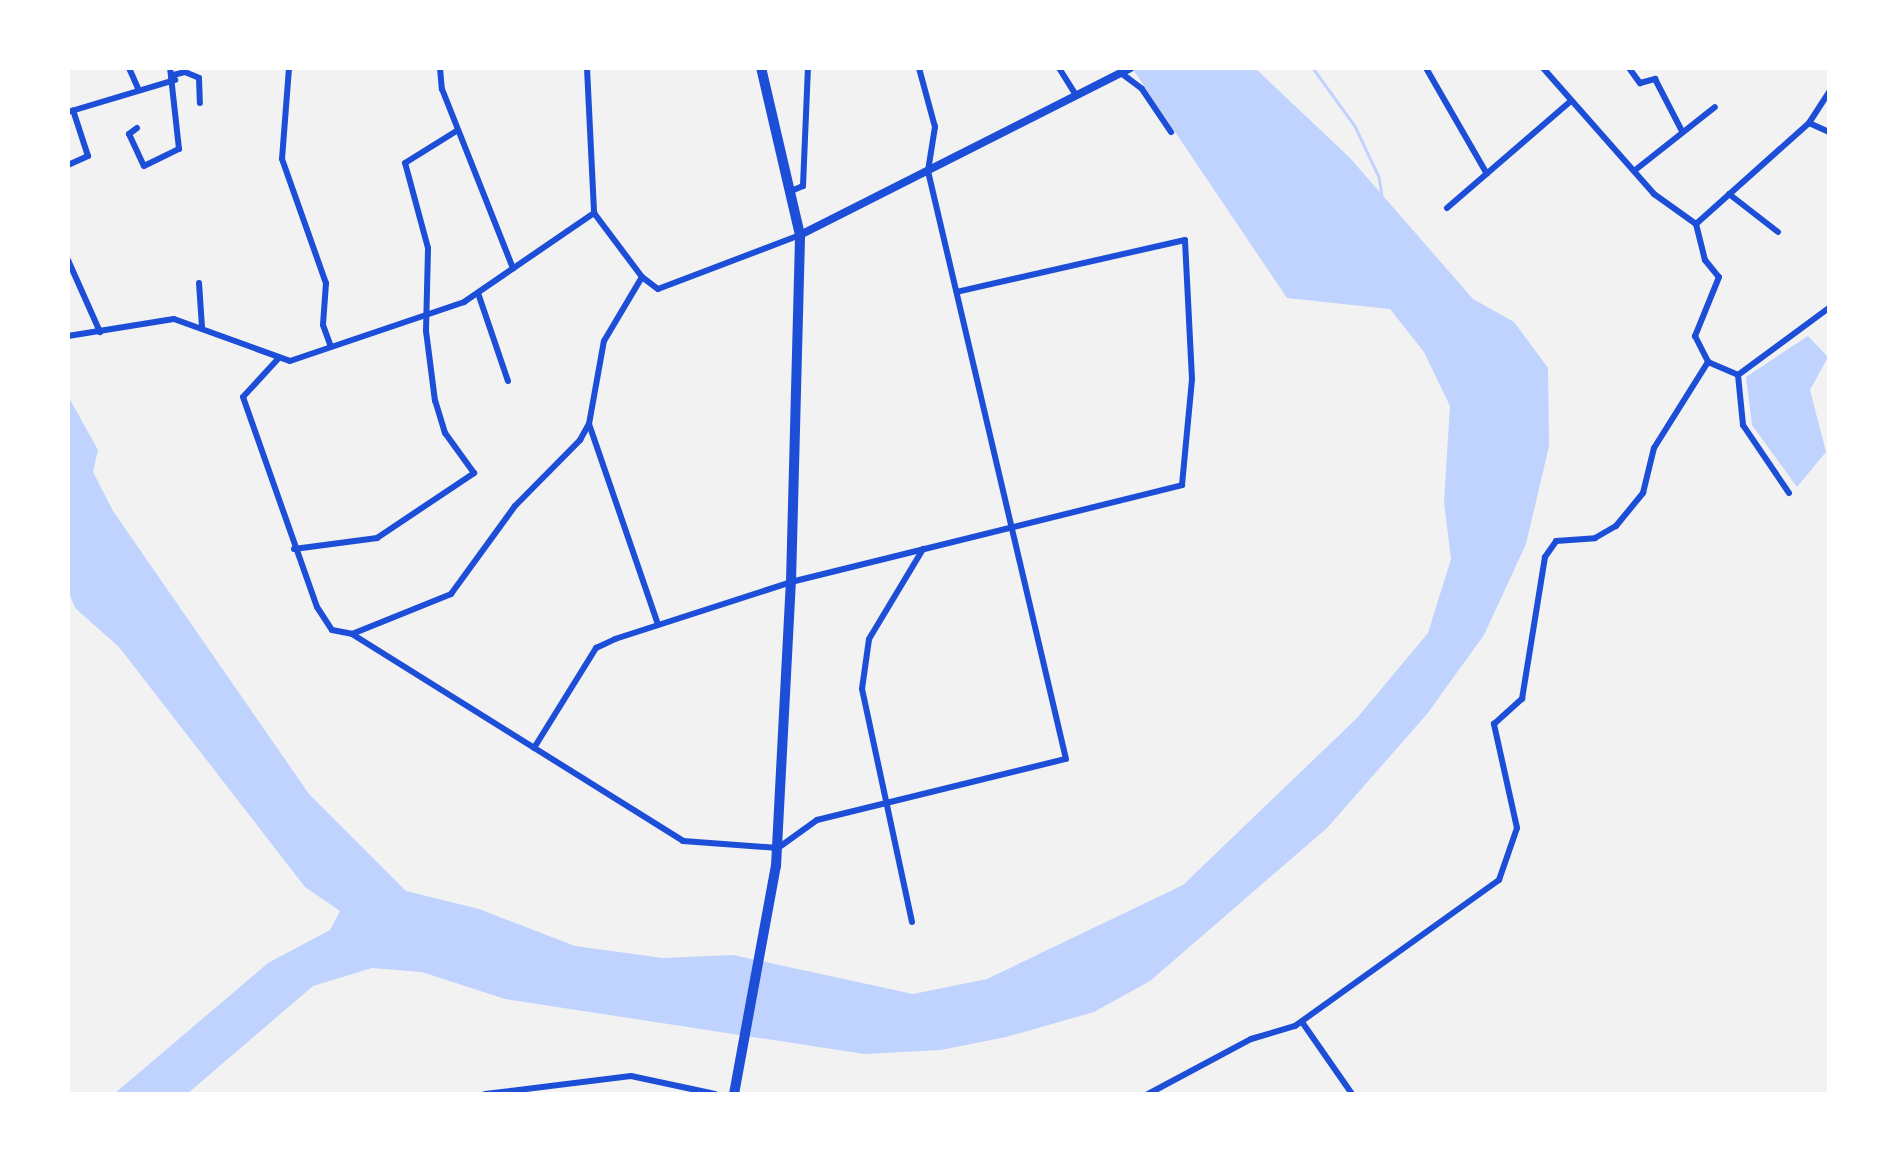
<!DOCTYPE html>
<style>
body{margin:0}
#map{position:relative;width:1897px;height:1162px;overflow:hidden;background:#f2f2f2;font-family:"Roboto Condensed",sans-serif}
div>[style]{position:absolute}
.water>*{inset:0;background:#bfd3fe}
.stream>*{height:2.5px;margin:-1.25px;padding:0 1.25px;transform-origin:1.25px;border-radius:1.25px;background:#bfd3fe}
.minor>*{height:6px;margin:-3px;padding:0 3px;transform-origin:3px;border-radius:3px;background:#1d4ed8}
.tertiary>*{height:8px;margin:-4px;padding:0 4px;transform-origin:4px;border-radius:4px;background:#1d4ed8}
.primary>*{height:10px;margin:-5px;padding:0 5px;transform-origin:5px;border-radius:5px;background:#1d4ed8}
span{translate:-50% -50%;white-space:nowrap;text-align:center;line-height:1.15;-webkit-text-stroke:5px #fff;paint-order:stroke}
.frame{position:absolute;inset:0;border:70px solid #fff;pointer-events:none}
</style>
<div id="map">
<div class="water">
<i style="clip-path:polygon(1132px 68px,1255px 68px,1350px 158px,1473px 299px,1514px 322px,1548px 368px,1549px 446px,1526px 544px,1484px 635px,1427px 714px,1327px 828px,1150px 981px,1094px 1012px,1006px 1037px,941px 1050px,864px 1054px,505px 999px,422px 972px,372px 968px,313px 986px,187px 1094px,114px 1094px,268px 963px,330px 930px,340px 911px,305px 887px,119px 647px,75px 608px,68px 590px,68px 396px,98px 450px,93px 472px,113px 511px,309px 794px,406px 891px,479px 909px,575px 946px,663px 958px,733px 955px,913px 994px,987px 979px,1183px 885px,1357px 718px,1428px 633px,1451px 559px,1444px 502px,1450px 406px,1424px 352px,1390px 309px,1287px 298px)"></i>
<i style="clip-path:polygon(1808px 336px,1828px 357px,1810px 390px,1826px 452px,1797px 487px,1752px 425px,1746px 377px)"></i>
</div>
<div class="stream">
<i style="left:1313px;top:68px;width:72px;rotate:54.1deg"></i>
<i style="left:1355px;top:126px;width:56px;rotate:64.8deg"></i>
<i style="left:1379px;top:177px;width:30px;rotate:81deg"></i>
</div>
<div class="minor">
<i style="left:129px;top:68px;width:24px;rotate:66deg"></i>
<i style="left:289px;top:68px;width:91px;rotate:94.4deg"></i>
<i style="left:282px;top:159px;width:132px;rotate:70.5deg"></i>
<i style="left:326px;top:283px;width:42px;rotate:94.1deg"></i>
<i style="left:323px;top:325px;width:23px;rotate:70deg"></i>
<i style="left:440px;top:68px;width:21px;rotate:85deg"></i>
<i style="left:442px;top:89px;width:193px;rotate:68.4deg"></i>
<i style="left:587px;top:68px;width:145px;rotate:87.2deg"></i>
<i style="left:594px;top:213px;width:80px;rotate:53.1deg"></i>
<i style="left:642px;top:277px;width:20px;rotate:37deg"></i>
<i style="left:658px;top:289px;width:152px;rotate:-20.8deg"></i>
<i style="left:1059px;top:68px;width:32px;rotate:58deg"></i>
<i style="left:1426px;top:68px;width:122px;rotate:60.1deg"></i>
<i style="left:1543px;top:68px;width:168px;rotate:48.6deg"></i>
<i style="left:1654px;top:194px;width:52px;rotate:35.5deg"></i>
<i style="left:1696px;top:224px;width:37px;rotate:76deg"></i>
<i style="left:1705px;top:260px;width:22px;rotate:51deg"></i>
<i style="left:1719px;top:277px;width:64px;rotate:112.1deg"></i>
<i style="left:1695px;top:336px;width:29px;rotate:63deg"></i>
<i style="left:1708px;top:362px;width:33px;rotate:23deg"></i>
<i style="left:1629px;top:68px;width:19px;rotate:54deg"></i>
<i style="left:1640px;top:83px;width:16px;rotate:-15deg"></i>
<i style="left:1655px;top:79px;width:59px;rotate:62.6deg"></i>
<i style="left:1121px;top:73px;width:26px;rotate:37deg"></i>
<i style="left:1142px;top:89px;width:52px;rotate:56deg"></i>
<i style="left:173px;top:75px;width:12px;rotate:-14deg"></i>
<i style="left:185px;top:72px;width:15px;rotate:23deg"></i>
<i style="left:199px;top:78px;width:25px;rotate:88deg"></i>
<i style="left:68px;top:112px;width:112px;rotate:-16.7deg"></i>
<i style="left:1809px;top:123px;width:22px;rotate:24deg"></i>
<i style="left:137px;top:128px;width:10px;rotate:143deg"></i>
<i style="left:129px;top:134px;width:35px;rotate:65deg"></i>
<i style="left:144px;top:166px;width:39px;rotate:-26deg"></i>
<i style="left:179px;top:149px;width:81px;rotate:-96.3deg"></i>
<i style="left:68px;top:165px;width:22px;rotate:-24deg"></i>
<i style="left:88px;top:156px;width:48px;rotate:-108.1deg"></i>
<i style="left:1634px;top:171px;width:103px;rotate:-38.3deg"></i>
<i style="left:791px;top:191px;width:13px;rotate:-23deg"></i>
<i style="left:803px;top:186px;width:118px;rotate:-87.6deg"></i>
<i style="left:1729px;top:194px;width:62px;rotate:37.8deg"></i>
<i style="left:1447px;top:208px;width:164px;rotate:-40.8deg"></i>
<i style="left:1696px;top:224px;width:152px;rotate:-41.8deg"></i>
<i style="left:1809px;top:123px;width:37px;rotate:-57deg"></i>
<i style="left:68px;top:260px;width:79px;rotate:66deg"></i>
<i style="left:199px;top:283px;width:44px;rotate:86.1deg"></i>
<i style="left:478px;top:293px;width:93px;rotate:71.2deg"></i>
<i style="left:68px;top:336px;width:107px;rotate:-9.1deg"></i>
<i style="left:174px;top:319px;width:123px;rotate:19.9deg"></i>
<i style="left:290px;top:361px;width:184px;rotate:-18.7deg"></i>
<i style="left:464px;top:302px;width:158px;rotate:-34.4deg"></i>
<i style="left:277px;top:360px;width:50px;rotate:132.6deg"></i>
<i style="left:243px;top:397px;width:223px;rotate:70.6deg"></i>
<i style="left:317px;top:607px;width:27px;rotate:57deg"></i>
<i style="left:332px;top:630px;width:20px;rotate:11deg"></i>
<i style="left:352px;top:634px;width:390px;rotate:32deg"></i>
<i style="left:683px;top:841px;width:95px;rotate:4.2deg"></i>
<i style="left:778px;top:848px;width:48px;rotate:-35.7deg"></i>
<i style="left:817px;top:820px;width:256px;rotate:-13.8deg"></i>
<i style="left:1066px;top:759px;width:604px;rotate:-103.21deg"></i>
<i style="left:928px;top:171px;width:45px;rotate:-81deg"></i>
<i style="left:935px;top:127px;width:61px;rotate:-105.2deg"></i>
<i style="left:589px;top:424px;width:212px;rotate:71deg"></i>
<i style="left:1789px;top:493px;width:82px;rotate:-124.1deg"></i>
<i style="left:1743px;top:425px;width:50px;rotate:-95.7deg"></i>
<i style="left:1738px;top:375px;width:113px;rotate:-36.4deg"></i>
<i style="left:294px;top:549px;width:84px;rotate:-7.5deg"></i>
<i style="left:377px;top:538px;width:117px;rotate:-33.8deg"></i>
<i style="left:474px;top:473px;width:49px;rotate:-125.9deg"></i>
<i style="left:445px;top:433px;width:34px;rotate:-107deg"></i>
<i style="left:435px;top:401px;width:71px;rotate:-97.3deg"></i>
<i style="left:426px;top:331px;width:83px;rotate:-88.6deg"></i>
<i style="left:428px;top:248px;width:88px;rotate:-105.1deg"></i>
<i style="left:405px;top:163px;width:62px;rotate:-31.9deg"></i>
<i style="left:352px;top:634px;width:107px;rotate:-22deg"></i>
<i style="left:451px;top:594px;width:109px;rotate:-54deg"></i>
<i style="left:515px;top:506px;width:93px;rotate:-45.4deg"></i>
<i style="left:580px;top:440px;width:18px;rotate:-61deg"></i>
<i style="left:589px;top:424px;width:84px;rotate:-79.8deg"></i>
<i style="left:604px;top:341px;width:74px;rotate:-59.3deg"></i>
<i style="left:534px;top:748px;width:118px;rotate:-58.2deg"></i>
<i style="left:596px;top:648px;width:21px;rotate:-25deg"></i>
<i style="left:615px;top:639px;width:185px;rotate:-17.9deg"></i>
<i style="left:791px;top:582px;width:403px;rotate:-13.9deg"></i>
<i style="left:1182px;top:485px;width:106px;rotate:-84.6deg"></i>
<i style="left:1192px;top:379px;width:139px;rotate:-92.9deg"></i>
<i style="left:1185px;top:240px;width:234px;rotate:167.2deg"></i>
<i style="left:912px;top:922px;width:238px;rotate:-102.1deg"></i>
<i style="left:862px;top:689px;width:50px;rotate:-82deg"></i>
<i style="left:869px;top:639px;width:105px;rotate:-59deg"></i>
<i style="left:1302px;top:1022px;width:88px;rotate:55.2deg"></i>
<i style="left:485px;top:1094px;width:147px;rotate:-7deg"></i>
<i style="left:631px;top:1076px;width:86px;rotate:12.1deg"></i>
<i style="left:1148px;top:1094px;width:117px;rotate:-28.1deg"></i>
<i style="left:1251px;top:1039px;width:46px;rotate:-16.5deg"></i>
<i style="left:1295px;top:1026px;width:251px;rotate:-35.6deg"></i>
<i style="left:1499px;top:880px;width:55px;rotate:-70.9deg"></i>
<i style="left:1517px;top:828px;width:107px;rotate:-102.5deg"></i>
<i style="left:1494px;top:724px;width:38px;rotate:-42deg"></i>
<i style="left:1522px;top:699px;width:144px;rotate:-80.8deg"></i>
<i style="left:1545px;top:557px;width:19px;rotate:-55deg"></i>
<i style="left:1556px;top:541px;width:39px;rotate:-4deg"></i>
<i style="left:1595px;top:538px;width:24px;rotate:-30deg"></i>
<i style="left:1616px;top:526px;width:43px;rotate:-50.7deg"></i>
<i style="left:1643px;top:493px;width:46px;rotate:-76.3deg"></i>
<i style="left:1654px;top:448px;width:102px;rotate:-57.9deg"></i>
</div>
<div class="tertiary">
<i style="left:800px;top:235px;width:370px;rotate:-26.8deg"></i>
</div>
<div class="primary">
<i style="left:734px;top:1094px;width:232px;rotate:-79.6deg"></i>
<i style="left:776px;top:866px;width:284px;rotate:-87deg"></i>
<i style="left:791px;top:582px;width:347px;rotate:-88.5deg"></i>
<i style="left:800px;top:235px;width:171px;rotate:-103.1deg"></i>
</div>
<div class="frame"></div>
</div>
